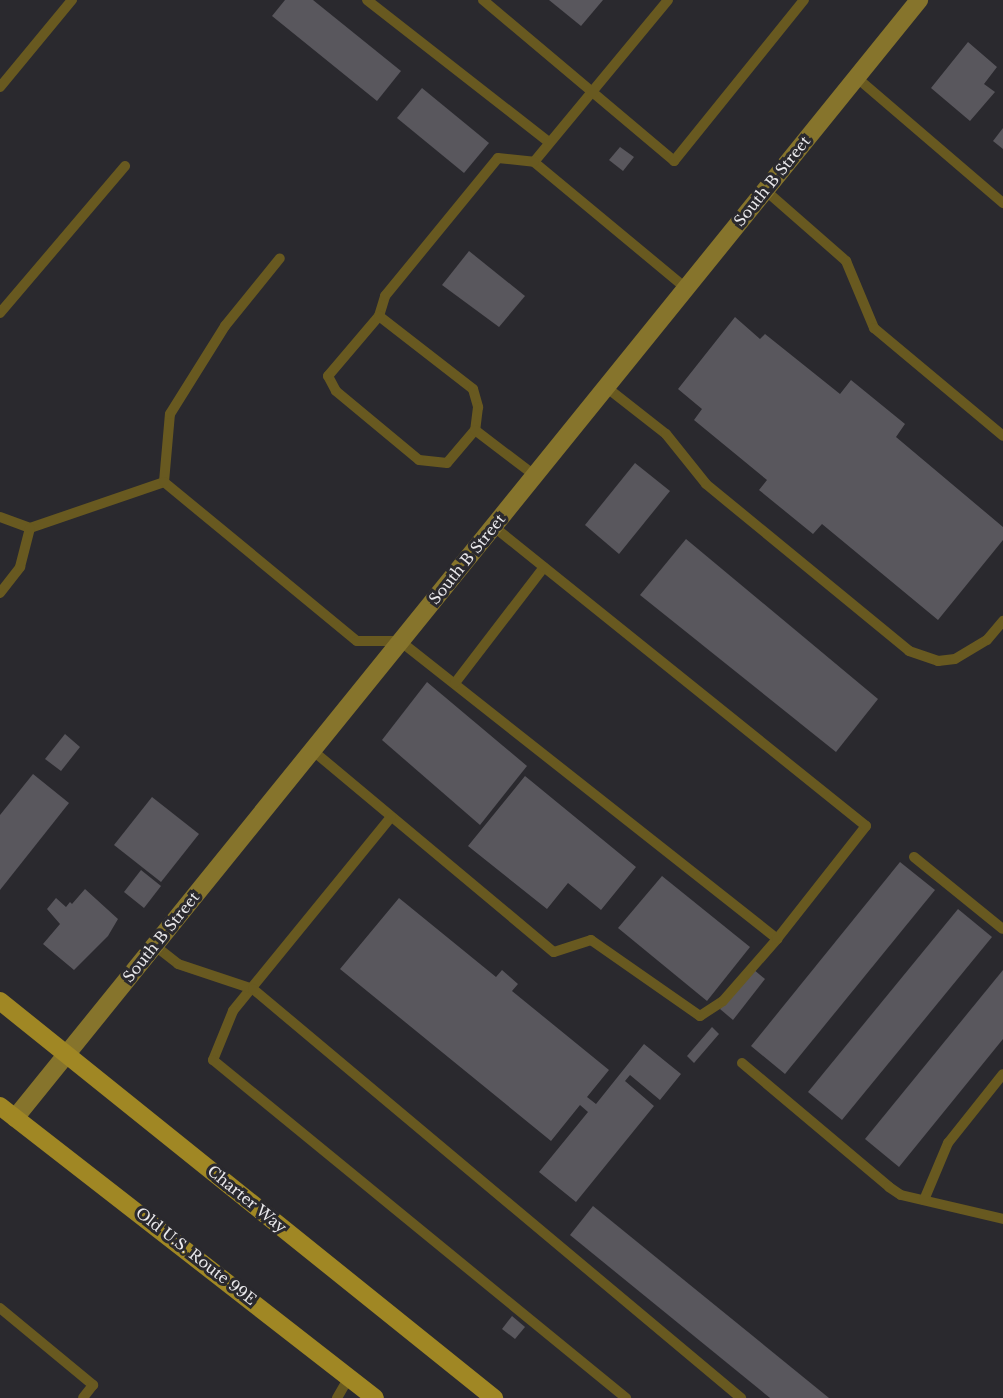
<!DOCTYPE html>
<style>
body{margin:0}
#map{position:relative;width:1003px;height:1398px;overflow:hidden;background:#2a292e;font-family:"Libre Baskerville",serif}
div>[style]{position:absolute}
.building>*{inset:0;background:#59575d}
.lane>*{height:10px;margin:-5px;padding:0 5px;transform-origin:5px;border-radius:5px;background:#685920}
.secondary>*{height:18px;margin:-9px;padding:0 9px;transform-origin:9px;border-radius:9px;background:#86742c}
.primary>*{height:18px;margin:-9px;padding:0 9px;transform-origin:9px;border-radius:9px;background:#a08724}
span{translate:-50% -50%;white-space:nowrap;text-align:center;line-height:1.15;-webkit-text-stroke:6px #2a292e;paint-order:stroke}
.street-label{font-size:15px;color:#e9e8eb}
</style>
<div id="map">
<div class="building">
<i style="clip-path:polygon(285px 0,313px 0,401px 71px,377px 101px,272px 16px)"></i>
<i style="clip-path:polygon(549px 0,603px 0,581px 26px)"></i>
<i style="clip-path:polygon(968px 42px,997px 67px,984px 84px,995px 92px,970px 121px,931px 88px)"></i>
<i style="clip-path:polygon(422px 88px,489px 143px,464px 173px,397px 118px)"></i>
<i style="clip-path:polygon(1003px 128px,1003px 149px,993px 141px)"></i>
<i style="clip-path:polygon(620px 147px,634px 157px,623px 171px,609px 160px)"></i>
<i style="clip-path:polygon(469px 251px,525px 296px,499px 327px,442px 285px)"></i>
<i style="clip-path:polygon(735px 317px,760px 339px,765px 334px,840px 394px,851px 380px,905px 424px,896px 437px,1003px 527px,1003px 540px,938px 620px,822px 524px,813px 534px,759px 490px,767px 480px,694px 420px,702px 409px,678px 389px)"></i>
<i style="clip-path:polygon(635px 463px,670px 491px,619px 554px,585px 525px)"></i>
<i style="clip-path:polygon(686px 539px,878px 699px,836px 752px,640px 595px)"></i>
<i style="clip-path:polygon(427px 682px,527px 766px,480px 825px,382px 740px)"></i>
<i style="clip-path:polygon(65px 734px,80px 747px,61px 771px,45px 759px)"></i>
<i style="clip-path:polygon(33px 774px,69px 803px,0 890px,0 815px)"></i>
<i style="clip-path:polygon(525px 776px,636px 867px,601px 910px,568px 883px,547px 909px,468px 846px)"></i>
<i style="clip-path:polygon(152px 797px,199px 834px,161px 882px,114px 845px)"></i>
<i style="clip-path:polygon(900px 862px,935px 890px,785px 1074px,751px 1046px)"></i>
<i style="clip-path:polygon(141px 870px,161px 886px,144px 908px,124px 892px)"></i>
<i style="clip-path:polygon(662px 876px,750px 947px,707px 1001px,618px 928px)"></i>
<i style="clip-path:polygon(85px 889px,118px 919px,108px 936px,74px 970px,43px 944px,60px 924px,47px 909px,56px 898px,66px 907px,70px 902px,72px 904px)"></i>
<i style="clip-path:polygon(399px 898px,496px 977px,502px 970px,518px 984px,512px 991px,609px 1070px,587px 1097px,596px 1104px,644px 1044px,681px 1074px,660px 1100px,630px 1075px,625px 1081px,654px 1106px,576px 1202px,539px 1172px,588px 1112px,580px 1105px,551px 1141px,340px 969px)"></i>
<i style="clip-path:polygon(958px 909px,992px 937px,842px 1120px,808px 1092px)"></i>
<i style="clip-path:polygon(753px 969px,765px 979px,733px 1020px,720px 1009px)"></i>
<i style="clip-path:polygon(1003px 970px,1003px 1039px,899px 1167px,865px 1139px)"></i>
<i style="clip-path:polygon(712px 1027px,719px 1034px,694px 1063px,687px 1056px)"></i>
<i style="clip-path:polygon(593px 1206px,829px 1398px,770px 1398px,570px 1235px)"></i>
<i style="clip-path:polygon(512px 1316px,525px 1327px,515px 1339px,502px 1329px)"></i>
</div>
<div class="lane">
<i style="left:367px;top:0;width:231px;rotate:38deg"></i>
<i style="left:483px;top:0;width:250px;rotate:40.1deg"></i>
<i style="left:674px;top:161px;width:207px;rotate:-51.1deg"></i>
<i style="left:668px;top:0;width:210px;rotate:129.6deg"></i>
<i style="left:534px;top:162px;width:197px;rotate:39.7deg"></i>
<i style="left:856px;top:77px;width:194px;rotate:40.6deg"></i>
<i style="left:0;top:87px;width:113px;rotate:-50.4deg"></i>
<i style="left:765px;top:190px;width:108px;rotate:41.2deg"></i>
<i style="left:846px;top:261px;width:73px;rotate:67.3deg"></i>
<i style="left:874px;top:328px;width:168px;rotate:39.9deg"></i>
<i style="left:0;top:313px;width:193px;rotate:-49.6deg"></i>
<i style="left:379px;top:316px;width:21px;rotate:-73deg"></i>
<i style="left:385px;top:296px;width:178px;rotate:-50.7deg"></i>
<i style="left:498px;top:158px;width:36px;rotate:6deg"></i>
<i style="left:606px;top:387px;width:76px;rotate:38.1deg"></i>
<i style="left:666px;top:434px;width:64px;rotate:51.3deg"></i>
<i style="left:706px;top:484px;width:263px;rotate:39.4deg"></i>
<i style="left:909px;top:651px;width:31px;rotate:19deg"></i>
<i style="left:938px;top:661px;width:17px;rotate:-7deg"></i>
<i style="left:955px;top:659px;width:37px;rotate:-31deg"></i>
<i style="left:987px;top:640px;width:25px;rotate:-50deg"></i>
<i style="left:475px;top:430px;width:43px;rotate:130.3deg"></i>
<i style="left:447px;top:463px;width:28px;rotate:-174deg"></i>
<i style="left:419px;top:460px;width:108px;rotate:-140.3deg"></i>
<i style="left:336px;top:391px;width:17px;rotate:-118deg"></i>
<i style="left:328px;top:376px;width:79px;rotate:-49.6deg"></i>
<i style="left:379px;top:316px;width:119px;rotate:37.8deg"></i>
<i style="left:473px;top:389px;width:19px;rotate:74deg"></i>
<i style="left:478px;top:407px;width:23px;rotate:97deg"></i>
<i style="left:475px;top:430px;width:74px;rotate:37.3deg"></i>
<i style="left:164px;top:482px;width:68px;rotate:-85deg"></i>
<i style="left:170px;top:414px;width:104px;rotate:-58deg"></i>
<i style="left:225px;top:326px;width:87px;rotate:-51deg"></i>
<i style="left:0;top:517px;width:32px;rotate:20deg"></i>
<i style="left:30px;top:528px;width:142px;rotate:-18.9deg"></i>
<i style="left:164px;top:482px;width:250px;rotate:39.5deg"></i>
<i style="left:357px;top:641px;width:43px"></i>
<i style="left:400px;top:641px;width:481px;rotate:38.3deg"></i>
<i style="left:0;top:593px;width:33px;rotate:-52deg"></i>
<i style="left:20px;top:567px;width:40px;rotate:-75.6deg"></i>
<i style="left:455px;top:683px;width:146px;rotate:-52.5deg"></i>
<i style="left:312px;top:750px;width:315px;rotate:39.9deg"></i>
<i style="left:554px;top:952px;width:39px;rotate:-18deg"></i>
<i style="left:591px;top:940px;width:133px;rotate:34.9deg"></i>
<i style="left:700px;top:1016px;width:27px;rotate:-33deg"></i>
<i style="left:723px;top:1001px;width:82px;rotate:-48.9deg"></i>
<i style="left:777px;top:939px;width:144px;rotate:-51.8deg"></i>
<i style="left:866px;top:826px;width:479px;rotate:-141.2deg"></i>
<i style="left:391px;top:817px;width:250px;rotate:129.2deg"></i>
<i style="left:233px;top:1011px;width:53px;rotate:112.2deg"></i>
<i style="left:213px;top:1060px;width:534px;rotate:39.3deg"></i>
<i style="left:914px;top:857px;width:114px;rotate:39deg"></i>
<i style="left:154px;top:945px;width:31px;rotate:38deg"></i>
<i style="left:178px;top:964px;width:79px;rotate:18.4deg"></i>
<i style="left:253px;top:989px;width:637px;rotate:39.97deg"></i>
<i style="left:742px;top:1063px;width:192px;rotate:40.1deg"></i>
<i style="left:889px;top:1187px;width:14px;rotate:34deg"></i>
<i style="left:901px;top:1195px;width:105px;rotate:13.2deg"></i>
<i style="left:924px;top:1200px;width:62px;rotate:-67.2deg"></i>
<i style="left:948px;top:1143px;width:88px;rotate:-51.4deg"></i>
<i style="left:0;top:1308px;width:121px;rotate:39.6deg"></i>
<i style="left:93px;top:1385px;width:16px;rotate:128deg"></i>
<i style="left:337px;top:1398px;width:24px;rotate:-60deg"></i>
</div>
<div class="secondary">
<i style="left:15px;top:1118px;width:1438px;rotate:-51.04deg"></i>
</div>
<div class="primary">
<i style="left:0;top:1001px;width:634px;rotate:38.79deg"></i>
<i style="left:0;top:1106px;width:475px;rotate:37.9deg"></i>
</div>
<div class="street-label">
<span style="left:772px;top:181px;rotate:-51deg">South B Street</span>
<span style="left:467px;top:559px;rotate:-51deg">South B Street</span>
<span style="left:161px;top:937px;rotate:-51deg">South B Street</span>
<span style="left:247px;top:1199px;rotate:39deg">Charter Way</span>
<span style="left:196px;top:1256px;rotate:38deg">Old U.S. Route 99E</span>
</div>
</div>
